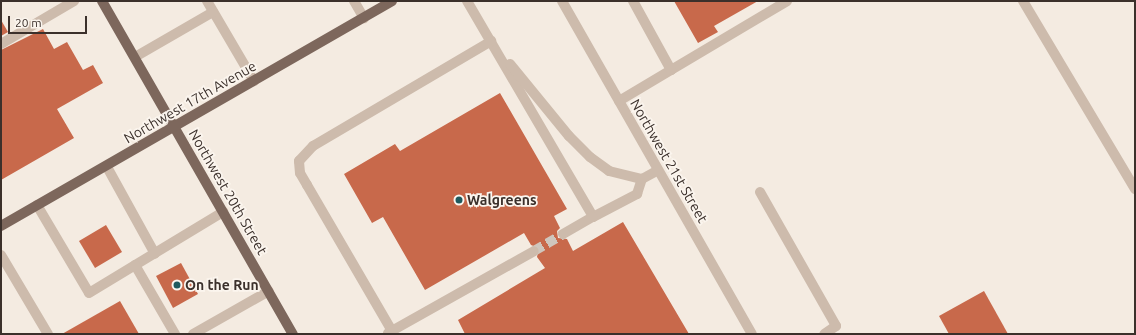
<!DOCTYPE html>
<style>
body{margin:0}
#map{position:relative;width:1136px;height:335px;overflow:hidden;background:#f4ebe1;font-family:Ubuntu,sans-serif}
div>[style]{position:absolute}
.building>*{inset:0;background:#c8694b}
.minor-tunnel>*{height:10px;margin-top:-5px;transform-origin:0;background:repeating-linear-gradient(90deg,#cfc6bd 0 10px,transparent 0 15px)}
.minor>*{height:10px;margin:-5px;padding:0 5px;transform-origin:5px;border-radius:5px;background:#cdbbac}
.major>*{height:10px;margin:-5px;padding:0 5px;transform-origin:5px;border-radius:5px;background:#7d675c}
.dots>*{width:11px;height:11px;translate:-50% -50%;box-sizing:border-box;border:2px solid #fbf5ee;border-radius:50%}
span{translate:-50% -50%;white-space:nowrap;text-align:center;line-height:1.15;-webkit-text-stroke:3.5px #fbf5ee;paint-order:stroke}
.street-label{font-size:14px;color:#3b302b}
.poi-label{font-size:14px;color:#3b302b;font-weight:700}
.left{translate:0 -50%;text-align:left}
.frame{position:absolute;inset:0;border:2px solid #3b302b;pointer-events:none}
.scale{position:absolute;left:8px;top:16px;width:79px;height:18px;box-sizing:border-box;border:2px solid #3b302b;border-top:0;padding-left:5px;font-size:12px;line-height:14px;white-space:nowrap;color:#3b302b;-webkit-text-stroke:3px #fbf5ee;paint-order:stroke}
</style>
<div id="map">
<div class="building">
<i style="clip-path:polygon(674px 1px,758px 1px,714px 26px,718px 32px,698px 43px)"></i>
<i style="clip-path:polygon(1px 20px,8px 32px,1px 36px)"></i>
<i style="clip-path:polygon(43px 29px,54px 49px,67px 42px,83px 70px,93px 65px,103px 83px,57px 109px,74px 138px,1px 180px,1px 50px)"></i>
<i style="clip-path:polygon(500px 93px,567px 209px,554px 216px,560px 228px,557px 231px,558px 238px,567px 239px,573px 251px,623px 222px,689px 334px,465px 334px,458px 320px,545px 268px,537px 257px,539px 248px,531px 245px,524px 233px,425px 290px,383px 217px,372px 223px,344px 174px,395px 144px,400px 151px)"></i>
<i style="clip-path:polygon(106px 225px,122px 252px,95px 268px,79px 241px)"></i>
<i style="clip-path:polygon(181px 263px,198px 294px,173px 308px,156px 276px)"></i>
<i style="clip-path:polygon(984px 291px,1008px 334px,949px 334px,939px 316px)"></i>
<i style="clip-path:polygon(120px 301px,139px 334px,62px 334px)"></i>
</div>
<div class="minor-tunnel">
<i style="left:534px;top:251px;width:34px;rotate:-30deg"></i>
</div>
<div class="minor">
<i style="left:207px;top:1px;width:93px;rotate:59.6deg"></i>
<i style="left:354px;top:1px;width:20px;rotate:60deg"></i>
<i style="left:467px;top:1px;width:250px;rotate:59.7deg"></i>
<i style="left:593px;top:217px;width:50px;rotate:-27.6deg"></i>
<i style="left:637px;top:194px;width:16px;rotate:-72deg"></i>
<i style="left:562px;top:1px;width:383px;rotate:60.3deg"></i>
<i style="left:1023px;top:1px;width:219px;rotate:59.2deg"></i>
<i style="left:1px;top:44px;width:85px;rotate:-30.5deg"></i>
<i style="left:135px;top:57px;width:90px;rotate:-30deg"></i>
<i style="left:510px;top:64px;width:93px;rotate:50.7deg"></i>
<i style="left:569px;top:136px;width:30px;rotate:45deg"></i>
<i style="left:590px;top:157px;width:24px;rotate:36deg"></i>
<i style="left:609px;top:171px;width:34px;rotate:14deg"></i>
<i style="left:642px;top:179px;width:18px;rotate:-29deg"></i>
<i style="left:671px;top:70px;width:135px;rotate:-30.7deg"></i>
<i style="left:619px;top:101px;width:61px;rotate:-30.8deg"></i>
<i style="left:671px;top:70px;width:79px;rotate:-118.8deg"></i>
<i style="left:107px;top:167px;width:99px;rotate:61.1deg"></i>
<i style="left:760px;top:192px;width:154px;rotate:60.4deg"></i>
<i style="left:836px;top:326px;width:14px;rotate:146deg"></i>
<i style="left:37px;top:205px;width:102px;rotate:59.4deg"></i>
<i style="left:89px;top:293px;width:157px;rotate:-31.2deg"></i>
<i style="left:563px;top:234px;width:34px;rotate:-30deg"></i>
<i style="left:1px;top:255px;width:92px;rotate:59.3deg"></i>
<i style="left:135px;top:265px;width:80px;rotate:59.9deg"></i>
<i style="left:392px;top:331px;width:169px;rotate:-120.2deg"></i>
<i style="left:307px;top:185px;width:14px;rotate:-120deg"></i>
<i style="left:300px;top:173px;width:12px;rotate:-95deg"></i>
<i style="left:299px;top:161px;width:21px;rotate:-47deg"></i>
<i style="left:313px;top:146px;width:207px;rotate:-30.5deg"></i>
<i style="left:388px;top:333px;width:167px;rotate:-29.3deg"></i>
<i style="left:193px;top:334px;width:87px;rotate:-29.5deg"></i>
</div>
<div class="major">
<i style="left:102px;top:1px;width:384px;rotate:60.2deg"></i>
<i style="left:1px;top:226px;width:451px;rotate:-29.9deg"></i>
</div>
<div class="dots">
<i style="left:459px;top:200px;background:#1f5a5e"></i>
<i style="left:177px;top:285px;background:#1f5a5e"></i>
</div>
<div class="street-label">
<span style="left:190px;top:102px;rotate:-30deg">Northwest 17th Avenue</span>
<span style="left:669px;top:161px;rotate:60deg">Northwest 21st Street</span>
<span style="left:228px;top:192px;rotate:60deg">Northwest 20th Street</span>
</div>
<div class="poi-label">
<span class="left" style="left:467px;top:200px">Walgreens</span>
<span class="left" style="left:185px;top:285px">On the Run</span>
</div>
<div class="frame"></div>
<div class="scale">20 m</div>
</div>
